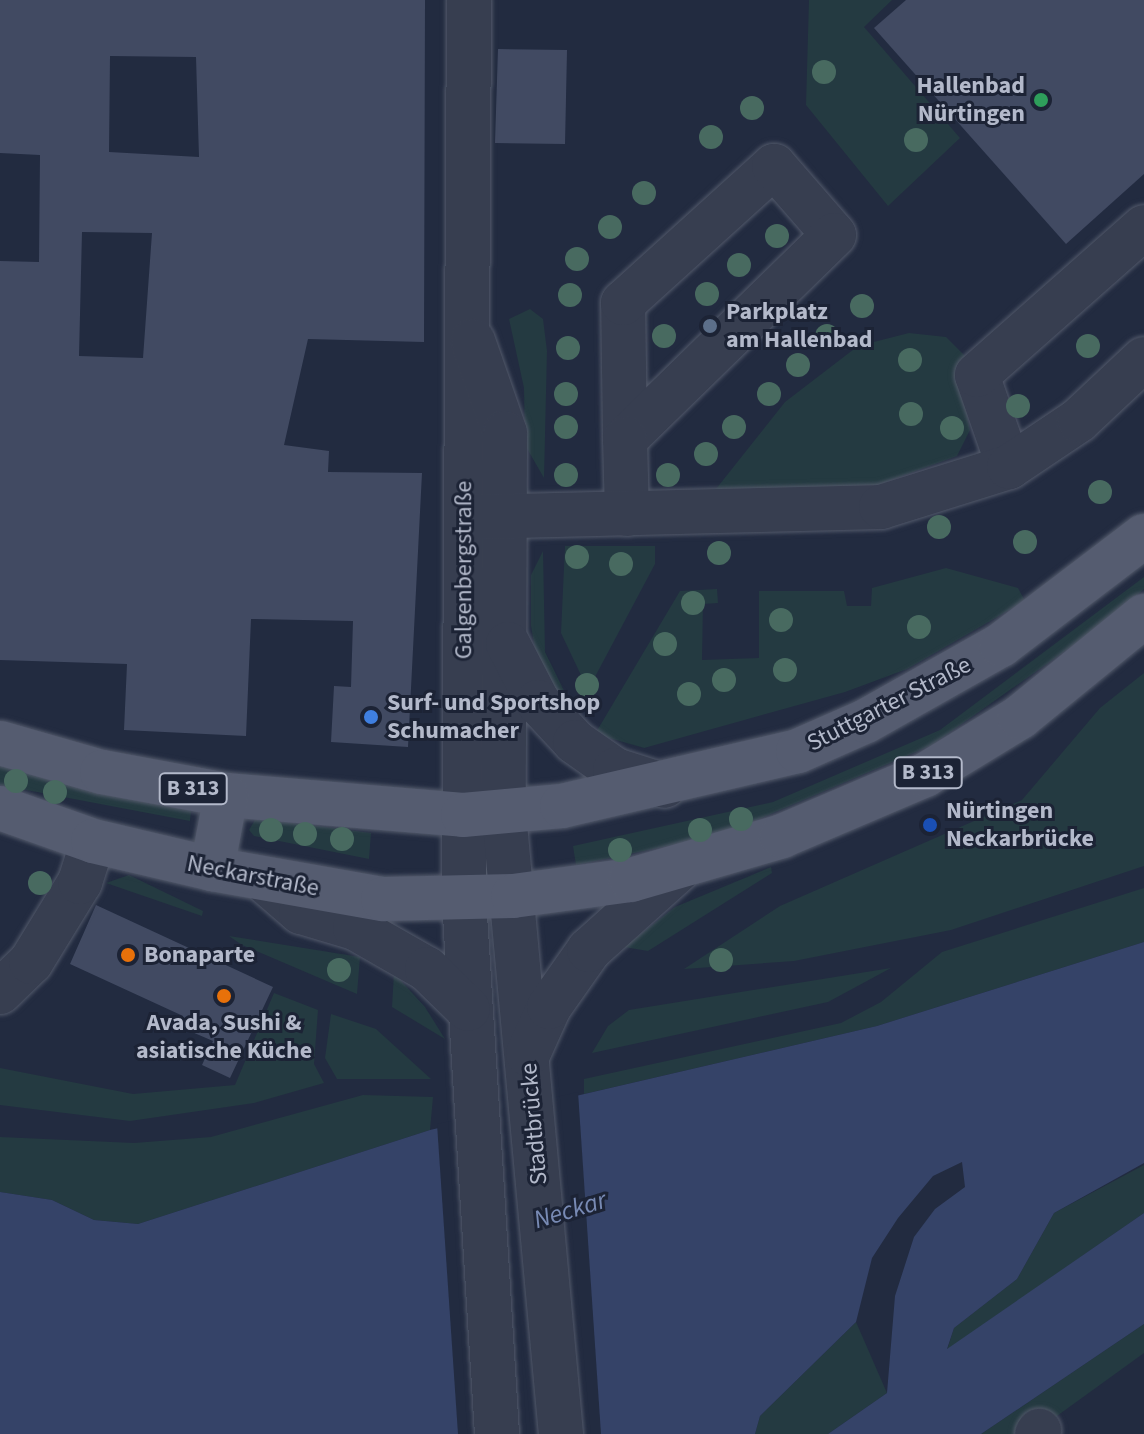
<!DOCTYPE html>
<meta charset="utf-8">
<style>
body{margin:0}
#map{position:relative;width:1144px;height:1434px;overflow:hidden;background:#222b40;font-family:"Source Sans 3",sans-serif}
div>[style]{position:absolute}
.green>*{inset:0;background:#243a41}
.water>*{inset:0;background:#354368}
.pier>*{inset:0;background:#222b40}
.building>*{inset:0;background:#414a62}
.roads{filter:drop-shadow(0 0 2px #52596a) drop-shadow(0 0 2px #52596a)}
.minor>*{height:44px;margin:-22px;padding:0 22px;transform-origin:22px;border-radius:22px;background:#373e50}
.major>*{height:44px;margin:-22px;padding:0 22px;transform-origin:22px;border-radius:22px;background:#555c70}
.trees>*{width:24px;height:24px;margin:-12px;border-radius:50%;background:#486a60}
.dots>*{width:22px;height:22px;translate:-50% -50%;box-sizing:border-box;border:4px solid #1c2335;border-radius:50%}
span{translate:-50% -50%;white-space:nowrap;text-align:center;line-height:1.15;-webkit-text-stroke:6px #1c2335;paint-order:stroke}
.shield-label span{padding:2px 6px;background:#1c2335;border:2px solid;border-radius:6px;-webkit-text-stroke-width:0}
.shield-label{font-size:22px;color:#b3b9ca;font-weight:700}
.poi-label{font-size:24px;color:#b3b9ca;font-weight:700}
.right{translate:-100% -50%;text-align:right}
.left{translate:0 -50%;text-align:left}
.street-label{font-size:24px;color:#b3b9ca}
.water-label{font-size:26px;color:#788ab4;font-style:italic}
</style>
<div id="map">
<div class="green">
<i style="clip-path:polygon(809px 0,892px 0,864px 27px,960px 138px,888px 206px,806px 105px)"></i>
<i style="clip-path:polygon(530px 309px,543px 319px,547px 351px,544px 478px,525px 445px,524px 388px,509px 319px)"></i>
<i style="clip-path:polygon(909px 333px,946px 337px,965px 356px,960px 378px,970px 430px,957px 456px,872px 487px,712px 494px,785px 402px,858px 346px)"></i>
<i style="clip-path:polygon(565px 546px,655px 546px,655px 564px,588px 690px,561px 633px)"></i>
<i style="clip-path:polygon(543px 551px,545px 652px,572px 707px,568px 718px,536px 655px,531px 626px,531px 575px)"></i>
<i style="clip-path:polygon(946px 568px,1018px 588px,1025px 601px,907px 669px,845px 692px,644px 748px,595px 734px,680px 591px,717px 589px,718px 603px,703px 604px,702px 660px,759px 658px,759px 591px,844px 591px,847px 606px,871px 606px,872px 588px)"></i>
<i style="clip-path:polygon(1144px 577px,1144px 589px,1102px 625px,932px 745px,722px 835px,576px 865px,573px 846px,773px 802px,940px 730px)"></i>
<i style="clip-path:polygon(1144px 673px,1144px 866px,951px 930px,794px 961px,684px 969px,780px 906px,1022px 800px,1100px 708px)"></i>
<i style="clip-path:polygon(0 764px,191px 810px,190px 821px,0 785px)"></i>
<i style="clip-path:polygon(256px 818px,371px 833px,369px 859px,254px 836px,249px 830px)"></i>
<i style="clip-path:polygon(771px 867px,772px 873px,648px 951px,624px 947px,675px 907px)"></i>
<i style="clip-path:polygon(129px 875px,203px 911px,202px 916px,106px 883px)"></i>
<i style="clip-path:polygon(1144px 888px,1144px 942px,877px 1026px,584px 1094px,584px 1079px,841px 1023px,881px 1002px,942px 952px)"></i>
<i style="clip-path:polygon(229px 936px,360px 957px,357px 994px,242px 945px)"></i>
<i style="clip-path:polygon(891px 968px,828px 1002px,592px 1053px,608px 1026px,629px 1010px)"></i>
<i style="clip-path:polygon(394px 973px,425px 1007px,445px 1039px,392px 1007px)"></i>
<i style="clip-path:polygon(274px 993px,318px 1010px,314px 1064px,324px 1083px,254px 1103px,130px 1121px,0 1105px,0 1068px,133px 1094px,235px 1085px)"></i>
<i style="clip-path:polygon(331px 1014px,376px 1029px,431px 1079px,337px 1079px,325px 1058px)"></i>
<i style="clip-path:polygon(363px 1095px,433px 1097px,430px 1130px,138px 1224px,94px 1220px,52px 1200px,0 1192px,0 1137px,134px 1143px,211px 1137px)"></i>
<i style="clip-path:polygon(1144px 1165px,1144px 1213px,947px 1350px,954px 1328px,1017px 1279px,1054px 1213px)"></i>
<i style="clip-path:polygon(856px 1322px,887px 1393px,828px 1434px,755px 1434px,760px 1416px)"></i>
<i style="clip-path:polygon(1144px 1324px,1144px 1353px,1032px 1434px,981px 1434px)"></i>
</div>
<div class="water">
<i style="clip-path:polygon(1144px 942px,1144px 1163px,1054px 1213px,1017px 1279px,954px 1328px,947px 1349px,1144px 1213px,1144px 1324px,981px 1434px,828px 1434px,887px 1393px,895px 1296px,914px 1237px,935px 1209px,965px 1187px,962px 1162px,933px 1176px,898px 1218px,872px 1258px,856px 1322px,760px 1416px,755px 1434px,0 1434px,0 1192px,52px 1200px,94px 1220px,138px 1224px,430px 1130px,877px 1026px)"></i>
</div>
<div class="pier">
<i style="clip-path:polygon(578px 1092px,601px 1434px,458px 1434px,437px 1124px)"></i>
</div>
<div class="building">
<i style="clip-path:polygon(evenodd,0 0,425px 0,424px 342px,308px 339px,284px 445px,329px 451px,328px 472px,422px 473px,408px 747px,331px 742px,334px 686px,351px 687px,353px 621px,251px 619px,246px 736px,124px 730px,127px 664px,0 660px,0 261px,39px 262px,40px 155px,0 153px,0 0,110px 56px,196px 57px,199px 157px,109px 152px,110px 56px,0 0,82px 232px,152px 233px,143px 358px,79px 356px,82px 232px)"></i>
<i style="clip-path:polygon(906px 0,1144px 0,1144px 174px,1066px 244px,874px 28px)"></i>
<i style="clip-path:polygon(498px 49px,567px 50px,565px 144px,495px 143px)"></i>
<i style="clip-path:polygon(96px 905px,273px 987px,230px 1078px,202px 1065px,213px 1041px,178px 1026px,183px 1016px,70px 964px)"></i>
</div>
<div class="roads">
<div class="minor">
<i style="left:469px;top:0;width:899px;rotate:90.32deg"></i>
<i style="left:464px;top:899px;width:536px;rotate:86.47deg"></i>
<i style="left:473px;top:341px;width:97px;rotate:70.8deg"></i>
<i style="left:505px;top:433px;width:381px;rotate:90.2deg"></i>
<i style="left:504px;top:814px;width:623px;rotate:84.75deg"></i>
<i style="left:625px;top:439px;width:136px;rotate:-90.8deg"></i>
<i style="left:623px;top:303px;width:204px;rotate:-42.2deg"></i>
<i style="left:774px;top:166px;width:91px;rotate:49deg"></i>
<i style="left:834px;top:235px;width:292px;rotate:135.7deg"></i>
<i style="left:625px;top:439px;width:75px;rotate:88.5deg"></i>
<i style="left:1009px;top:467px;width:97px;rotate:-109.2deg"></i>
<i style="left:977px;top:375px;width:223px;rotate:-41.5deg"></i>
<i style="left:476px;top:517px;width:405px;rotate:-1.4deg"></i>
<i style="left:881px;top:507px;width:134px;rotate:-17.4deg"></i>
<i style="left:1009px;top:467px;width:84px;rotate:-33.9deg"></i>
<i style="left:1079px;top:420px;width:89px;rotate:-43.2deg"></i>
<i style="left:508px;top:644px;width:65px;rotate:62.7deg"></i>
<i style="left:538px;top:702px;width:54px;rotate:47.2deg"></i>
<i style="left:575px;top:742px;width:49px;rotate:35deg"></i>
<i style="left:615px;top:770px;width:52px;rotate:17.7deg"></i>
<i style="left:264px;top:880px;width:49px;rotate:40.9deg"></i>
<i style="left:301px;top:912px;width:56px;rotate:16.5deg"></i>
<i style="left:355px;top:928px;width:83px;rotate:29.7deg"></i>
<i style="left:427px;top:969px;width:57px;rotate:44.3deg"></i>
<i style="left:0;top:992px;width:43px;rotate:-44.1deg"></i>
<i style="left:31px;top:962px;width:94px;rotate:-58.5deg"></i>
<i style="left:80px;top:882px;width:43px;rotate:-72.4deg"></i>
<i style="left:528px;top:1054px;width:51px;rotate:-65.9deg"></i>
<i style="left:549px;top:1007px;width:70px;rotate:-54.9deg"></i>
<i style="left:589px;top:950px;width:121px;rotate:-42deg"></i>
<i style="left:1037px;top:1434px;width:4px;rotate:-56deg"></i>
</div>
<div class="major">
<i style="left:0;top:743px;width:106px;rotate:15.9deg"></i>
<i style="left:102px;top:772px;width:126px;rotate:10.5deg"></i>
<i style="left:226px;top:795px;width:238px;rotate:4.8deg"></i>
<i style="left:463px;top:815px;width:99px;rotate:-5.2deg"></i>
<i style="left:562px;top:806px;width:242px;rotate:-13.1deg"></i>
<i style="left:798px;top:751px;width:74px;rotate:-23.8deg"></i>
<i style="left:866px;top:721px;width:155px;rotate:-29.4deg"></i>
<i style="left:1001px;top:645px;width:180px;rotate:-37.3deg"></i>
<i style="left:0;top:808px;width:99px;rotate:19.5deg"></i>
<i style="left:93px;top:841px;width:122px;rotate:13.2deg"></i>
<i style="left:212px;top:869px;width:174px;rotate:10deg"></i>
<i style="left:383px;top:899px;width:130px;rotate:-1.3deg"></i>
<i style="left:513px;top:896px;width:119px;rotate:-7.7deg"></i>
<i style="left:631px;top:880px;width:157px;rotate:-16.2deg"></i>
<i style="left:782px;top:836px;width:155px;rotate:-23.1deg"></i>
<i style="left:925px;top:775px;width:111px;rotate:-31.4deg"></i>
<i style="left:1020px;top:717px;width:160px;rotate:-39.2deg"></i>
<i style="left:212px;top:869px;width:75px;rotate:-79.3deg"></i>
</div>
</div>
<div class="trees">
<i style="left:824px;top:72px"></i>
<i style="left:752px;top:108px"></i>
<i style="left:711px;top:137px"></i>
<i style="left:916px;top:140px"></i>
<i style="left:644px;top:193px"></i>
<i style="left:610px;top:227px"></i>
<i style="left:777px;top:236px"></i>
<i style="left:577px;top:259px"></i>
<i style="left:739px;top:265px"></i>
<i style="left:707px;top:294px"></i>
<i style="left:570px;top:295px"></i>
<i style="left:862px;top:306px"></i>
<i style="left:664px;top:336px"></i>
<i style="left:827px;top:336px"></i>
<i style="left:1088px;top:346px"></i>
<i style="left:568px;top:348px"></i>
<i style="left:910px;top:360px"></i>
<i style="left:798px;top:365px"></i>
<i style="left:566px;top:394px"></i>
<i style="left:769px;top:394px"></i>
<i style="left:1018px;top:406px"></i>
<i style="left:911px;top:414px"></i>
<i style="left:566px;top:427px"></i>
<i style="left:734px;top:427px"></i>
<i style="left:952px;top:428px"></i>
<i style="left:706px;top:454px"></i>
<i style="left:566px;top:475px"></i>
<i style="left:668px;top:475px"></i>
<i style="left:1100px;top:492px"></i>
<i style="left:939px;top:527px"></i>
<i style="left:1025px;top:542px"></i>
<i style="left:719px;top:553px"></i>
<i style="left:577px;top:557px"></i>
<i style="left:621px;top:564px"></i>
<i style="left:693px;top:603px"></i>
<i style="left:781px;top:620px"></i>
<i style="left:919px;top:627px"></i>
<i style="left:665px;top:644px"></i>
<i style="left:785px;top:670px"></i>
<i style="left:724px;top:680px"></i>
<i style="left:587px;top:685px"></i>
<i style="left:689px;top:694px"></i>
<i style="left:16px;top:781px"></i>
<i style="left:55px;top:792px"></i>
<i style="left:741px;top:819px"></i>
<i style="left:271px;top:830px"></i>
<i style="left:700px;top:830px"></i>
<i style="left:305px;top:834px"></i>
<i style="left:342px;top:839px"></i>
<i style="left:620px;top:850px"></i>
<i style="left:40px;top:883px"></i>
<i style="left:721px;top:960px"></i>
<i style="left:339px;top:970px"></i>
</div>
<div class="dots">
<i style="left:1041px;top:100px;background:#2e9e5b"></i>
<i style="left:710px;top:326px;background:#5c6f8a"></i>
<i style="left:371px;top:717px;background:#3f7fe0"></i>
<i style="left:930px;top:825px;background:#1a4fb4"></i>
<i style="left:128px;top:955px;background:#e8710a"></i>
<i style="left:224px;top:996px;background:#e8710a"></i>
</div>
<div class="shield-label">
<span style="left:928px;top:773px">B 313</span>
<span style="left:193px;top:789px">B 313</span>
</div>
<div class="poi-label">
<span class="right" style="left:1025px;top:100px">Hallenbad<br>Nürtingen</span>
<span class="left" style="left:726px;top:326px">Parkplatz<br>am Hallenbad</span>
<span class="left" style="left:387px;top:717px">Surf- und Sportshop<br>Schumacher</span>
<span class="left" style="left:946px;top:825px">Nürtingen<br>Neckarbrücke</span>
<span class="left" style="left:144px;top:955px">Bonaparte</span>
<span style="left:224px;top:1037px">Avada, Sushi &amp;<br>asiatische Küche</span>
</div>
<div class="street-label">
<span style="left:464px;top:570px;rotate:-90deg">Galgenbergstraße</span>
<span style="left:889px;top:704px;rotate:-27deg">Stuttgarter Straße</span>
<span style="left:253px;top:876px;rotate:11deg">Neckarstraße</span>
<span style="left:534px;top:1124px;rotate:-95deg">Stadtbrücke</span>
</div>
<div class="water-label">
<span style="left:570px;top:1210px;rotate:-17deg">Neckar</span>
</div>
</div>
